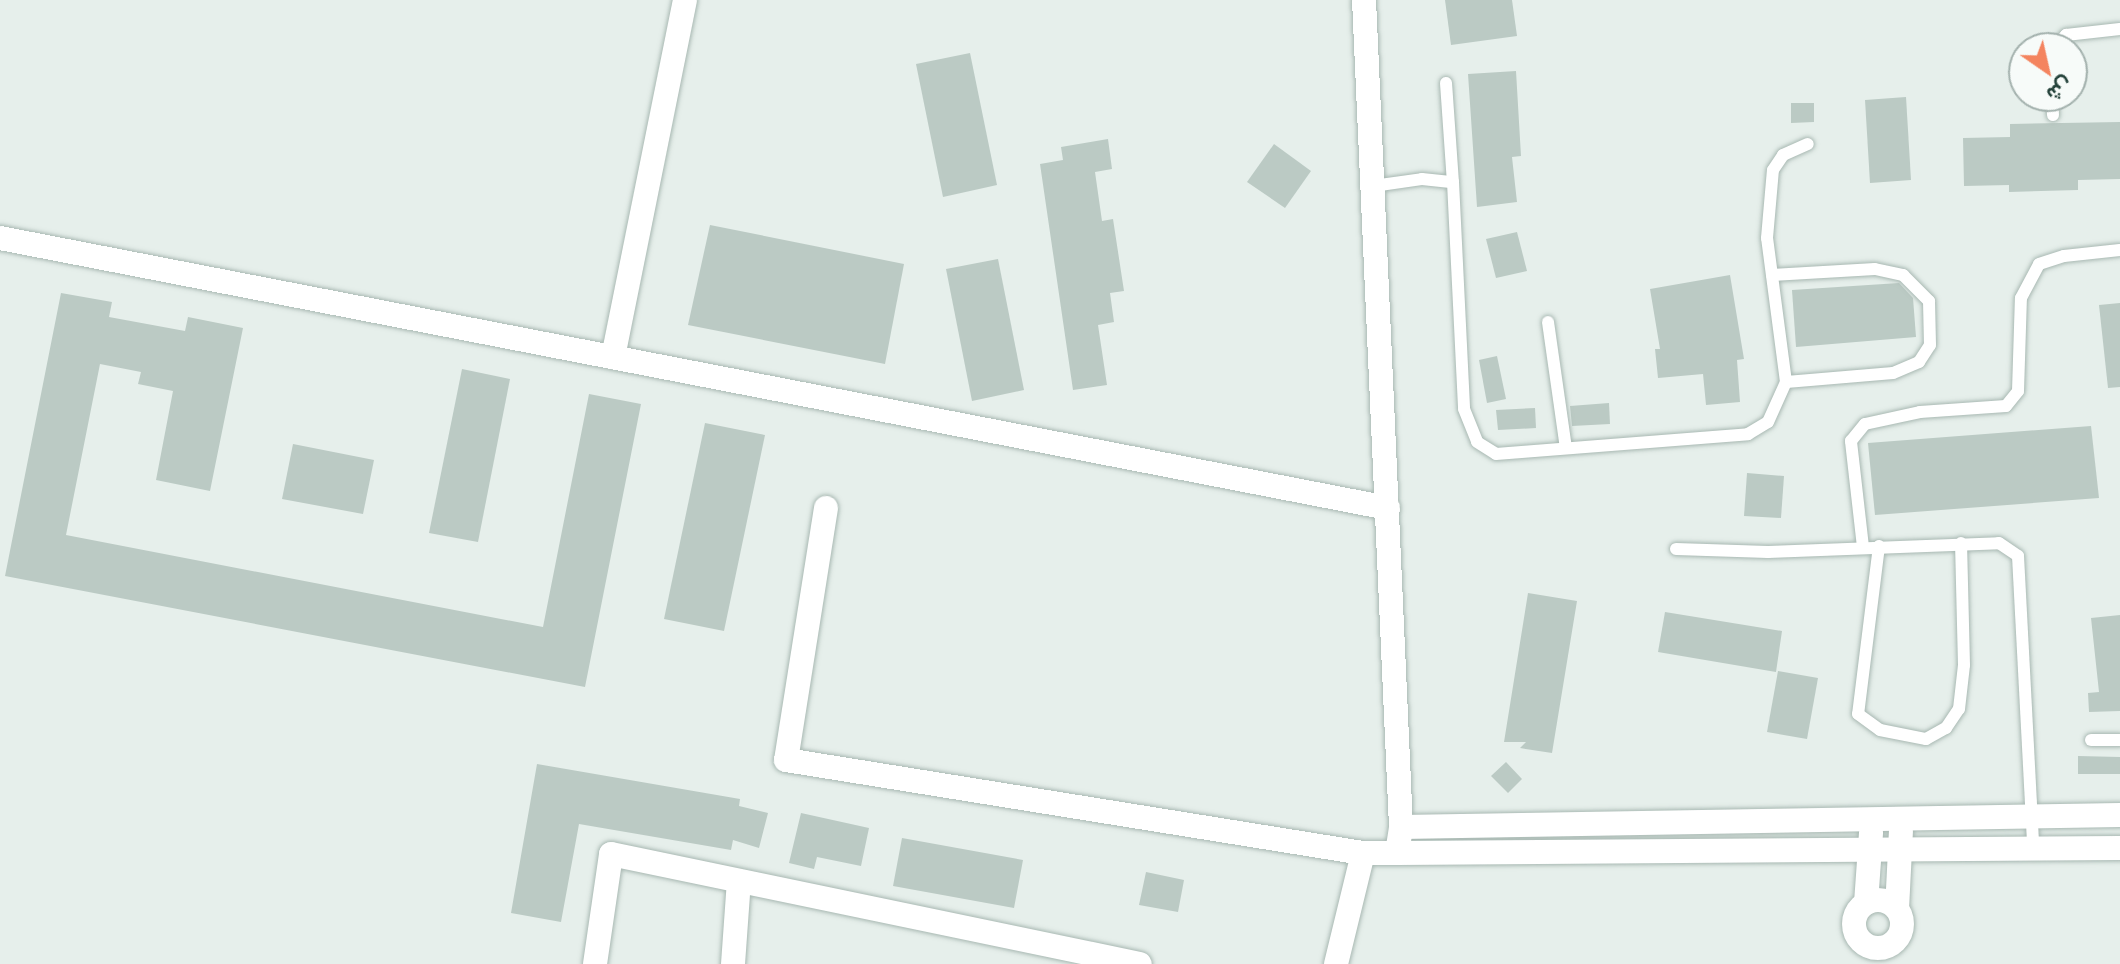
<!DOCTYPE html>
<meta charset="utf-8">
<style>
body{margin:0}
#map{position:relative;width:2120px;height:964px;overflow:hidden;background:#e6efeb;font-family:Mulish,Vazirmatn,sans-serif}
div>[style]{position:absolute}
.building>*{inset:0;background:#bbcac4}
.roads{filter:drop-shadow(0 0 2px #a8b8b2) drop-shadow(0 0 2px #a8b8b2)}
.service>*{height:12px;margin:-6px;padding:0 6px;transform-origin:6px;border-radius:6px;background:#fff}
.minor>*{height:24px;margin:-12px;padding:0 12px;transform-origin:12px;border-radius:12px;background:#fff}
.minor>.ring{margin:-12px;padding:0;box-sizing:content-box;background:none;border:24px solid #fff;border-radius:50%}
span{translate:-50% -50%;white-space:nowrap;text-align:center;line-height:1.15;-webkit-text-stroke:7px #f7fbf9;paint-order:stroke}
.north{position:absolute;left:2008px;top:32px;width:80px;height:80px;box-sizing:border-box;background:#f7fbf9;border:2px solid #a3b1ad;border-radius:50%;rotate:146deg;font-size:22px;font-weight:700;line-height:32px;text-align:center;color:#24423a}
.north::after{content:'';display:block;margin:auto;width:28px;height:36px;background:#f4845f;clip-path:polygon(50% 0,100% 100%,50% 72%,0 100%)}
</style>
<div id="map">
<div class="building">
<i style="clip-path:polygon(1445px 0,1512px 0,1517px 36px,1451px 45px)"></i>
<i style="clip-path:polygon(970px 53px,997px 185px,943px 197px,916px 64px)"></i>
<i style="clip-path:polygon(1516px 71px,1521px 156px,1512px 157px,1517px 202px,1477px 207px,1468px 74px)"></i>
<i style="clip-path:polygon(1906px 97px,1911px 180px,1870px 183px,1865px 100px)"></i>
<i style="clip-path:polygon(1791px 103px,1814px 103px,1814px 122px,1791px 123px)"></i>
<i style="clip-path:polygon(2120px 122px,2120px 179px,2078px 180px,2078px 190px,2009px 192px,2009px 185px,1964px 186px,1963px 138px,2010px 137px,2010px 124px)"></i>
<i style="clip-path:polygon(1108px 139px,1112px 169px,1095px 172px,1102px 221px,1113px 219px,1124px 291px,1110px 293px,1114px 322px,1098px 325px,1107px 385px,1073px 390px,1040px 164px,1063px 160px,1061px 147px)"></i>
<i style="clip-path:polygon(1274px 144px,1311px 171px,1285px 208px,1247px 182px)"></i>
<i style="clip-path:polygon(710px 225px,904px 264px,885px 364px,688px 325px)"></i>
<i style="clip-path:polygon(1517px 232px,1527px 271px,1496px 278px,1486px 239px)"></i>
<i style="clip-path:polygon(998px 259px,1024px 390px,972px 401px,946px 269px)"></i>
<i style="clip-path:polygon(1730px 275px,1744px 359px,1737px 360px,1740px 402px,1706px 405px,1703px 374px,1658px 378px,1655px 349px,1660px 349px,1650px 289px)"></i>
<i style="clip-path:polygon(1899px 283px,1913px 298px,1916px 337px,1796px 347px,1792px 290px)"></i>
<i style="clip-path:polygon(61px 293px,112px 302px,109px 317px,185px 331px,188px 317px,243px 328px,210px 491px,156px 480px,173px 391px,138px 384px,141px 372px,100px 364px,66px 535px,543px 627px,589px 394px,641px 404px,585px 687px,5px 576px)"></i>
<i style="clip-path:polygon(2120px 303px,2120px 387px,2108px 388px,2099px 305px)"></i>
<i style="clip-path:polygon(1497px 356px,1506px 399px,1487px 403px,1479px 360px)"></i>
<i style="clip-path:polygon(462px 369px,510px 379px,478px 542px,429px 533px)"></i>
<i style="clip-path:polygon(1609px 403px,1610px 424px,1572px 426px,1570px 406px)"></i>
<i style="clip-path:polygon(1535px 408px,1536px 428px,1498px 430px,1496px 410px)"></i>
<i style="clip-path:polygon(705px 423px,765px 435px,724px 631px,664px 619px)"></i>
<i style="clip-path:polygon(2091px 426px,2099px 498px,1875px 515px,1868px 443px)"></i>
<i style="clip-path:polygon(293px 444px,374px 460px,363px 514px,282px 499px)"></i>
<i style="clip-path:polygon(1747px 473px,1784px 476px,1781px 518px,1744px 516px)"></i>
<i style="clip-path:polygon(1528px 593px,1577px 601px,1552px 753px,1520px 748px,1526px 742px,1504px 742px)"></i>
<i style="clip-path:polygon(1665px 612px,1782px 631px,1776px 672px,1658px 652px)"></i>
<i style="clip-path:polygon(2120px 615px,2120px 711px,2089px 712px,2088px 693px,2099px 692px,2091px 618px)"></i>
<i style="clip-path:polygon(1778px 671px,1818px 678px,1807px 739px,1767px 732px)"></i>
<i style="clip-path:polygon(2078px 756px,2120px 757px,2120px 774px,2078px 774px)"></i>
<i style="clip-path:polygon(1506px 762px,1522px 779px,1508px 793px,1491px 776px)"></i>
<i style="clip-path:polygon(537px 764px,740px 799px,739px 806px,768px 813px,759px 848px,733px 840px,731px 850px,579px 824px,561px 922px,511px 913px)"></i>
<i style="clip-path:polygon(801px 813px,869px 828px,861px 866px,817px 857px,814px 869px,789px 863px)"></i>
<i style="clip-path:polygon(902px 838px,1023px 860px,1014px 908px,893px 886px)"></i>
<i style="clip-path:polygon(1146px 872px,1184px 880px,1178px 912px,1139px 905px)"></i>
</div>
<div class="roads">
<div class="service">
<i style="left:2054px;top:48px;width:18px;rotate:-47deg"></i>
<i style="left:2066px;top:35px;width:54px;rotate:-6.3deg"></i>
<i style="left:1446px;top:83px;width:99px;rotate:86deg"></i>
<i style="left:2052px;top:96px;width:19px;rotate:87deg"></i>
<i style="left:1373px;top:186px;width:49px;rotate:-8.1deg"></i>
<i style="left:1422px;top:179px;width:31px;rotate:6deg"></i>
<i style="left:1453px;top:182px;width:227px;rotate:87.2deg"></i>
<i style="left:1464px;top:409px;width:35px;rotate:68deg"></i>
<i style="left:1477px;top:442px;width:22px;rotate:32deg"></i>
<i style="left:1496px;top:454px;width:253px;rotate:-4.5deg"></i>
<i style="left:1748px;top:434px;width:23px;rotate:-31deg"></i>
<i style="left:1768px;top:422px;width:44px;rotate:-65.8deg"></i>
<i style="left:1786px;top:382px;width:145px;rotate:-97.5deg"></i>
<i style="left:1767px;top:238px;width:68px;rotate:-85deg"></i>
<i style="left:1773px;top:170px;width:18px;rotate:-56deg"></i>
<i style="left:1783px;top:155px;width:27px;rotate:-24deg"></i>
<i style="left:1772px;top:275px;width:103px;rotate:-3.3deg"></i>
<i style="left:1875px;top:269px;width:29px;rotate:12deg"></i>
<i style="left:1903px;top:275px;width:37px;rotate:45deg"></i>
<i style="left:1929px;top:301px;width:44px;rotate:88.7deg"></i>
<i style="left:1930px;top:345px;width:20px;rotate:123deg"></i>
<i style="left:1919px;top:362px;width:28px;rotate:157deg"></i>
<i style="left:1893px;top:373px;width:107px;rotate:175.2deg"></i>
<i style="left:1548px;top:322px;width:127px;rotate:81.9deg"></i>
<i style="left:1879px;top:546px;width:169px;rotate:97.1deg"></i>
<i style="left:1858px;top:714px;width:27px;rotate:36deg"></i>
<i style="left:1880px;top:730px;width:47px;rotate:11.1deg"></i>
<i style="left:1926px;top:739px;width:23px;rotate:-29deg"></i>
<i style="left:1946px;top:728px;width:23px;rotate:-56deg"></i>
<i style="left:1959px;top:709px;width:44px;rotate:-83.5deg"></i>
<i style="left:1964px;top:665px;width:122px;rotate:-91.4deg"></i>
<i style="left:1863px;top:547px;width:107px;rotate:-96.5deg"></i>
<i style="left:1851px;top:441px;width:22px;rotate:-51deg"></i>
<i style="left:1865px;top:424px;width:56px;rotate:-12.3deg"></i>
<i style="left:1920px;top:412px;width:86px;rotate:-4deg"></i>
<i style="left:2006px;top:406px;width:19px;rotate:-51deg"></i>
<i style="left:2018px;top:391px;width:93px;rotate:-88.2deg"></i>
<i style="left:2021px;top:298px;width:38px;rotate:-62deg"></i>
<i style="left:2039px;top:264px;width:26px;rotate:-18deg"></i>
<i style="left:2064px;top:256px;width:56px;rotate:-6.1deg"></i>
<i style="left:1676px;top:549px;width:92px;rotate:1.9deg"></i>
<i style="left:1768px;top:552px;width:231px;rotate:-2.2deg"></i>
<i style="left:1999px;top:543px;width:23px;rotate:34deg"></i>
<i style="left:2018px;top:556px;width:291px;rotate:87deg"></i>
<i style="left:2091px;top:740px;width:29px"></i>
</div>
<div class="minor">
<i style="left:0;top:238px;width:1414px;rotate:11.01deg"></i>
<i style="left:613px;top:357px;width:364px;rotate:-78.6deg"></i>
<i style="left:826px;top:508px;width:255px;rotate:99deg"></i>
<i style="left:786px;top:760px;width:584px;rotate:9.16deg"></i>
<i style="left:1401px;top:827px;width:719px;rotate:-0.96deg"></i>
<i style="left:1397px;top:853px;width:723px;rotate:-0.4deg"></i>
<i class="ring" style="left:1854px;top:900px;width:24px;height:24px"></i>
<i style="left:1866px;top:903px;width:70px;rotate:-85.9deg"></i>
<i style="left:1897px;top:909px;width:78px;rotate:-87.1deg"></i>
<i style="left:595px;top:964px;width:111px;rotate:-81.7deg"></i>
<i style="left:611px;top:854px;width:540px;rotate:11.75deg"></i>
<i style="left:733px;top:964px;width:83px;rotate:-85.9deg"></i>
<i style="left:1336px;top:964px;width:114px;rotate:-76.3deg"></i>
<i style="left:1363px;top:853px;width:34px"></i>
<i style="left:1397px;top:853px;width:26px;rotate:-81deg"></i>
<i style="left:1401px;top:827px;width:828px;rotate:-92.56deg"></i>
</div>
</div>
<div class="north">ش</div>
</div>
